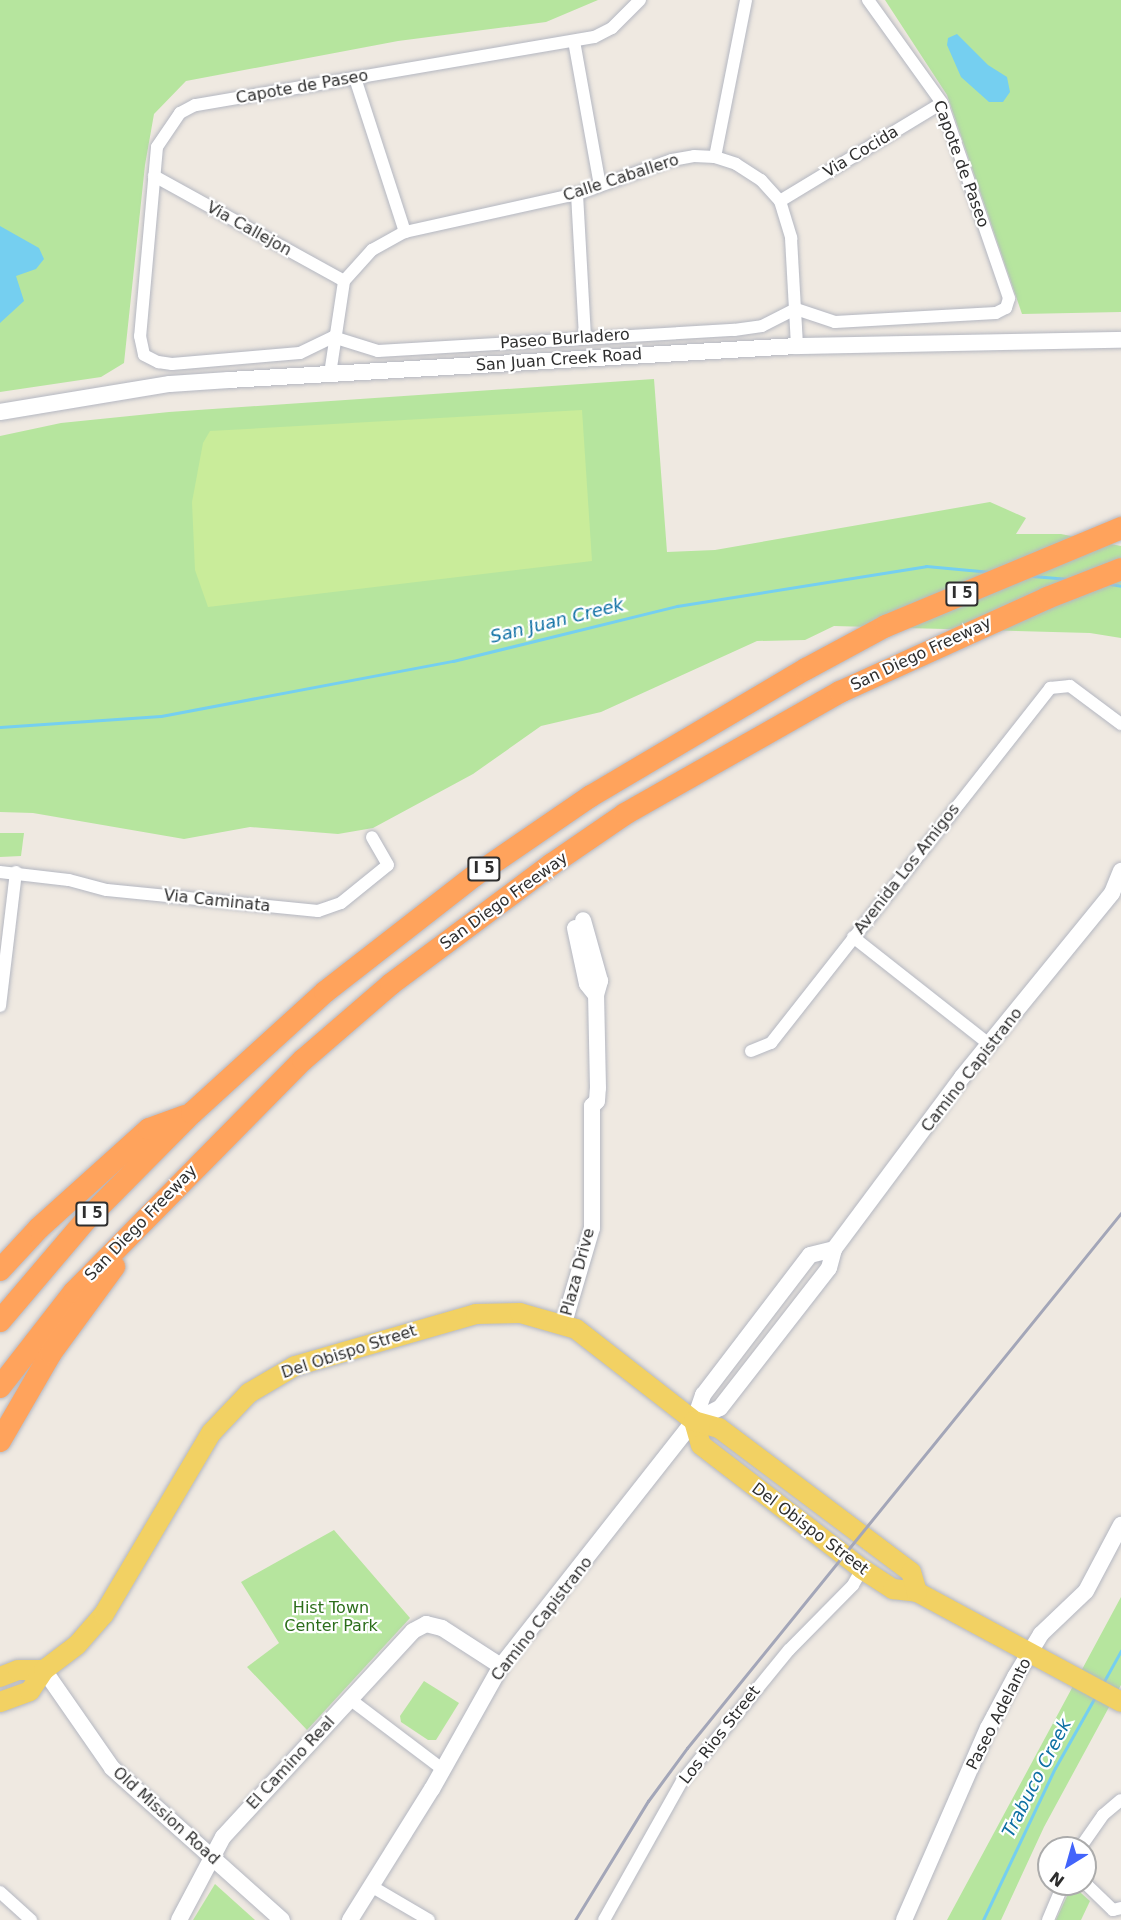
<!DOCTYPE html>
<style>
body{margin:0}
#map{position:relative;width:1121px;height:1920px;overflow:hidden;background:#efe9e1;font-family:"DejaVu Sans",sans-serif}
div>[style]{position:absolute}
.green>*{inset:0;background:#b6e59e}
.pitch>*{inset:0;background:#c9ec9a}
.water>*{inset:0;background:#75cff0}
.stream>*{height:3px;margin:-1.5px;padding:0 1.5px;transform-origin:1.5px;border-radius:1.5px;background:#75cff0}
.roads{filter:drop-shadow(0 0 2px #b4b7c1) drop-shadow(0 0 2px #b4b7c1)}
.street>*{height:12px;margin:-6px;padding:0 6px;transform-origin:6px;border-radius:6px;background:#fff}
.secondary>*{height:16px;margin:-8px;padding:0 8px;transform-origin:8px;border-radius:8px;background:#fff}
.primary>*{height:20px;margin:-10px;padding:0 10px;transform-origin:10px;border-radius:10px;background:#f2d163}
.highway>*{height:22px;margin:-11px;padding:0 11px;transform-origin:11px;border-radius:11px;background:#ffa35c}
.rail>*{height:3px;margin:-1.5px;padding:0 1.5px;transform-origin:1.5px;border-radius:1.5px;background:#a3a6b8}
span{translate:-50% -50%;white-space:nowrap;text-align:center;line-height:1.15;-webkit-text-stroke:4.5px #fff;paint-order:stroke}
.shield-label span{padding:2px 4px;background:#fff;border:2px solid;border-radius:4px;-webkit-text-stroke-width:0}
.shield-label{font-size:15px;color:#2e2e2e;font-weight:700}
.street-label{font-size:16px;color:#2e2e2e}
.park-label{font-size:16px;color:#2c6e1b}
.water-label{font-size:18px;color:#0d6fa3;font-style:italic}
.north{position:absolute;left:1037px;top:1836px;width:60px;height:60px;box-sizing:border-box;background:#fff;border:2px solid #ababab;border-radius:50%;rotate:217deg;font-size:16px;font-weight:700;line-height:24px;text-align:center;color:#2e2e2e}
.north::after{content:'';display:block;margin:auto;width:21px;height:27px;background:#4264fb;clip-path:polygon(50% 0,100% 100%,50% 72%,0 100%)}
</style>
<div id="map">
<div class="green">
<i style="clip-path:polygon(0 0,598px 0,546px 22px,398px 41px,186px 81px,154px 114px,145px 165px,124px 363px,101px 377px,0 392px)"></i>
<i style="clip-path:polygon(885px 0,1121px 0,1121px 312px,1022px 314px,947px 95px)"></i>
<i style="clip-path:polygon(654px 379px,667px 552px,715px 550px,990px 502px,1026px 518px,1016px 534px,1061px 534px,1121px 546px,1121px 638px,1090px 633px,834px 626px,805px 640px,757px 641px,601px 712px,541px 726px,473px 774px,373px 828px,338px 834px,250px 827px,184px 839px,33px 813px,0 812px,0 436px,61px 423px,169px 412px)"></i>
<i style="clip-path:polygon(0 833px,24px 833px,21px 856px,0 857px)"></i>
<i style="clip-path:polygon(334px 1530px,410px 1618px,307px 1730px,247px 1667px,279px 1643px,241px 1582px)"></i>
<i style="clip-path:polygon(1121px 1597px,1121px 1685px,1044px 1827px,1001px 1920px,947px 1920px)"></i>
<i style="clip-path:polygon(424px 1681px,459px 1703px,436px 1740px,428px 1740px,401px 1722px,400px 1716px)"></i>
<i style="clip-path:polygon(215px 1884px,255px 1920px,193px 1920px)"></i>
<i style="clip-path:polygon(1072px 1885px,1090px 1901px,1081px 1920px,1056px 1920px)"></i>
</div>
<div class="pitch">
<i style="clip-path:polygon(582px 410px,592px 561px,208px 607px,195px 570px,192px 502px,203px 443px,210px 431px)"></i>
</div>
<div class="water">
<i style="clip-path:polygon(957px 34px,988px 65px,1007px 77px,1010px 92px,1003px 102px,989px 102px,961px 77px,947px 45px,948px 38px)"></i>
<i style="clip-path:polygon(0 226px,39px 248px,44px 259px,36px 269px,16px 276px,24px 301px,0 323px)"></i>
</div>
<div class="stream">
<i style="left:1033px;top:576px;width:35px;rotate:5deg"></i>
<i style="left:1110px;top:584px;width:11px;rotate:10deg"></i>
<i style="left:0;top:727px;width:161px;rotate:-3.9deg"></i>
<i style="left:161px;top:716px;width:297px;rotate:-10.7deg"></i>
<i style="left:453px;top:661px;width:231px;rotate:-13.8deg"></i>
<i style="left:677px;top:606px;width:252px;rotate:-9.1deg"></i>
<i style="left:926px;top:566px;width:65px;rotate:5.3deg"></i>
<i style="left:1103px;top:1683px;width:37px;rotate:-61deg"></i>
<i style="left:983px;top:1920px;width:168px;rotate:-64.7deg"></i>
<i style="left:1055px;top:1768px;width:81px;rotate:-60.6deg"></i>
</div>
<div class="roads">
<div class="street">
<i style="left:640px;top:0;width:40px;rotate:135deg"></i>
<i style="left:612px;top:28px;width:20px;rotate:153deg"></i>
<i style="left:594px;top:37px;width:405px;rotate:170.3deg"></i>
<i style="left:195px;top:105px;width:17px;rotate:152deg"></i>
<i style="left:180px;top:113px;width:41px;rotate:124.1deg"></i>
<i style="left:157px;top:147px;width:190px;rotate:95.1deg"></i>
<i style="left:140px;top:336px;width:19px;rotate:78deg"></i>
<i style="left:144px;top:355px;width:16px;rotate:27deg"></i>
<i style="left:158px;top:362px;width:14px;rotate:8deg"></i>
<i style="left:172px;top:364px;width:128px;rotate:-4.9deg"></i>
<i style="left:300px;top:353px;width:37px;rotate:-26deg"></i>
<i style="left:333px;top:337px;width:47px;rotate:17.3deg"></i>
<i style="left:378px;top:351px;width:357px;rotate:-3.4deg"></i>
<i style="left:734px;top:330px;width:28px;rotate:-8deg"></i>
<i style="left:762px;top:326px;width:38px;rotate:-27deg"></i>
<i style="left:796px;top:309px;width:41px;rotate:18.4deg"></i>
<i style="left:835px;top:322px;width:161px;rotate:-3.2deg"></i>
<i style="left:996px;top:313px;width:11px;rotate:-27deg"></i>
<i style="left:1006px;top:308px;width:10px;rotate:-73deg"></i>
<i style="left:1009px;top:298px;width:206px;rotate:-109deg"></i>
<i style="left:942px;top:103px;width:127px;rotate:-125.7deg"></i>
<i style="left:574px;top:41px;width:146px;rotate:79.8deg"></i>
<i style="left:355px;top:78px;width:162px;rotate:72deg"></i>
<i style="left:715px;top:157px;width:160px;rotate:-78.8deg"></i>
<i style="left:154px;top:176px;width:217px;rotate:28.9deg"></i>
<i style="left:577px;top:194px;width:144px;rotate:86.8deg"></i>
<i style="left:780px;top:201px;width:189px;rotate:-31.2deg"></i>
<i style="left:330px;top:374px;width:94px;rotate:-81.4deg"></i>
<i style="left:344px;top:281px;width:42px;rotate:-47.9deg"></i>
<i style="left:372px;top:250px;width:38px;rotate:-29deg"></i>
<i style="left:405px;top:232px;width:176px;rotate:-12.5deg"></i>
<i style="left:577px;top:194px;width:101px;rotate:-19.7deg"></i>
<i style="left:672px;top:160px;width:22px;rotate:-10deg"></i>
<i style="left:694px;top:156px;width:21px;rotate:3deg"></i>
<i style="left:715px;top:157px;width:22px;rotate:18deg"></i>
<i style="left:736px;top:164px;width:30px;rotate:33deg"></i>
<i style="left:761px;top:180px;width:28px;rotate:48deg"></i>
<i style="left:780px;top:201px;width:39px;rotate:73deg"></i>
<i style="left:791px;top:238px;width:108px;rotate:86.8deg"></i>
<i style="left:0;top:872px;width:69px;rotate:6.6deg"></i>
<i style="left:69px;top:880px;width:39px;rotate:15deg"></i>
<i style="left:107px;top:890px;width:212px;rotate:5.7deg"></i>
<i style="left:318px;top:911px;width:24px;rotate:-19deg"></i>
<i style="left:341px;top:903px;width:60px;rotate:-39deg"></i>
<i style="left:388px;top:865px;width:32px;rotate:-120deg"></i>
<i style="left:853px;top:937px;width:173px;rotate:38.2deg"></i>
<i style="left:0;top:1006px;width:135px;rotate:-83.2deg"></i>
<i style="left:751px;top:1051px;width:22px;rotate:-22deg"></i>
<i style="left:771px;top:1043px;width:452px;rotate:-51.8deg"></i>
<i style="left:1050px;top:688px;width:20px;rotate:-6deg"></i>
<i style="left:1070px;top:686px;width:64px;rotate:36.7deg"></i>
<i style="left:351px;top:1700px;width:113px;rotate:37.1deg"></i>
<i style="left:1080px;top:1848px;width:40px;rotate:-55.1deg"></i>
<i style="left:1103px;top:1815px;width:23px;rotate:-40deg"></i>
<i style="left:1085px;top:1883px;width:39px;rotate:44deg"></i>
<i style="left:1113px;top:1910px;width:8px;rotate:-14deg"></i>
<i style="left:371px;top:1886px;width:67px;rotate:30.4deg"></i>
<i style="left:0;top:1892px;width:42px;rotate:42.1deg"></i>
<i style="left:604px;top:1920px;width:159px;rotate:-60.7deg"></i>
<i style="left:682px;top:1781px;width:169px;rotate:-50.8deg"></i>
<i style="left:789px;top:1650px;width:91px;rotate:-45.4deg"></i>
<i style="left:853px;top:1585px;width:18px;rotate:-61deg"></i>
<i style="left:1048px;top:1920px;width:39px;rotate:-67deg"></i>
</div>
<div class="secondary">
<i style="left:0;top:412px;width:172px;rotate:-9.4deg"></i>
<i style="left:170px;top:384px;width:59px;rotate:-3.9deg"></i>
<i style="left:229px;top:380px;width:569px;rotate:-3.43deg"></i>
<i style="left:797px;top:346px;width:324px;rotate:-1.1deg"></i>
<i style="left:575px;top:928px;width:57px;rotate:77.9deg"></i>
<i style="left:587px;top:984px;width:14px;rotate:51deg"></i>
<i style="left:564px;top:1323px;width:99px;rotate:-73.6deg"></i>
<i style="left:592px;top:1228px;width:122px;rotate:-90deg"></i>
<i style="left:592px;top:1106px;width:7px;rotate:-45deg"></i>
<i style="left:597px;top:1101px;width:13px;rotate:-86deg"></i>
<i style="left:598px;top:1088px;width:93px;rotate:-91.2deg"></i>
<i style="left:596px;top:995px;width:15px;rotate:-74deg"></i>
<i style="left:600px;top:981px;width:63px;rotate:-105.6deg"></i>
<i style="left:694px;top:1421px;width:29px;rotate:-27deg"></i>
<i style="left:720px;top:1408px;width:177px;rotate:-52.1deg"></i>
<i style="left:829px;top:1268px;width:20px;rotate:-75deg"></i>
<i style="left:834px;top:1249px;width:214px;rotate:-53.3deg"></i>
<i style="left:962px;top:1077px;width:237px;rotate:-50.8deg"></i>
<i style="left:1112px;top:893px;width:24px;rotate:-68deg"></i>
<i style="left:44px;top:1670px;width:119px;rotate:55.2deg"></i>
<i style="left:112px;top:1768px;width:228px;rotate:41.8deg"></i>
<i style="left:179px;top:1920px;width:94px;rotate:-62.1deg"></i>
<i style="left:223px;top:1837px;width:280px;rotate:-47.3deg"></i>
<i style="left:413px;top:1631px;width:15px;rotate:-28deg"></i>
<i style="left:426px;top:1624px;width:16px;rotate:14deg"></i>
<i style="left:442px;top:1628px;width:70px;rotate:32.8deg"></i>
<i style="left:350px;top:1920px;width:155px;rotate:-58deg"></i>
<i style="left:432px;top:1789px;width:141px;rotate:-60.7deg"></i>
<i style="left:501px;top:1666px;width:312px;rotate:-51.8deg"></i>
<i style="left:694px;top:1421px;width:28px;rotate:-71deg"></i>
<i style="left:703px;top:1395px;width:176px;rotate:-52.6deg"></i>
<i style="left:810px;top:1255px;width:25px;rotate:-14deg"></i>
<i style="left:904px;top:1920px;width:210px;rotate:-66.4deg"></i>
<i style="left:988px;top:1728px;width:58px;rotate:-62.1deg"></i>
<i style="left:1015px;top:1677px;width:50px;rotate:-58.8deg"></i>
<i style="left:1041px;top:1634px;width:62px;rotate:-43.7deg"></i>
<i style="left:1086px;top:1591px;width:75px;rotate:-62.1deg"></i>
</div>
<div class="primary">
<i style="left:694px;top:1421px;width:25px;rotate:74deg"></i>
<i style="left:701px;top:1445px;width:203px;rotate:37.6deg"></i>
<i style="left:862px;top:1569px;width:37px;rotate:33deg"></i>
<i style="left:893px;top:1589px;width:24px;rotate:7deg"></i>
<i style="left:917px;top:1592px;width:232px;rotate:28.3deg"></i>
<i style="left:0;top:1677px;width:19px;rotate:-21deg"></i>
<i style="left:18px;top:1670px;width:26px"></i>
<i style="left:0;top:1702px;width:32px;rotate:-20deg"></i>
<i style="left:30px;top:1691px;width:25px;rotate:-56deg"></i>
<i style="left:44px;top:1670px;width:41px;rotate:-37.1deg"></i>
<i style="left:77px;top:1645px;width:41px;rotate:-48.9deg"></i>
<i style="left:104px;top:1614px;width:210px;rotate:-59.4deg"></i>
<i style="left:211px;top:1433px;width:55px;rotate:-46.5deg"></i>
<i style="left:249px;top:1393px;width:53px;rotate:-30.4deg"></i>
<i style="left:295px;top:1366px;width:188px;rotate:-16deg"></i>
<i style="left:476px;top:1314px;width:44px;rotate:-1.3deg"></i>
<i style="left:520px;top:1313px;width:58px;rotate:15.9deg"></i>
<i style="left:576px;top:1329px;width:150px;rotate:37.9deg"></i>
<i style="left:694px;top:1421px;width:26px;rotate:16deg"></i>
<i style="left:719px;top:1428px;width:240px;rotate:36.9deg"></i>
<i style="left:911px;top:1572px;width:21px;rotate:73deg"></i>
</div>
<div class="highway">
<i style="left:0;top:1270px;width:57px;rotate:-47.1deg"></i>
<i style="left:39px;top:1228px;width:148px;rotate:-42deg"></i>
<i style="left:149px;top:1129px;width:38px;rotate:-20deg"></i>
<i style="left:0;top:1321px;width:131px;rotate:-49.6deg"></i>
<i style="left:85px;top:1221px;width:152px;rotate:-45.3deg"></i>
<i style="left:192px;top:1113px;width:180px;rotate:-42.3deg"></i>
<i style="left:325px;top:992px;width:189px;rotate:-37.9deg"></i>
<i style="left:474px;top:876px;width:142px;rotate:-34.4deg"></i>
<i style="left:591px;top:796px;width:250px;rotate:-30.6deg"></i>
<i style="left:806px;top:669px;width:91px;rotate:-28.3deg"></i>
<i style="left:886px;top:626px;width:255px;rotate:-22.6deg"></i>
<i style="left:0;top:1387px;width:120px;rotate:-52.1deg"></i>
<i style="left:74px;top:1292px;width:326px;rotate:-45.4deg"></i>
<i style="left:303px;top:1060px;width:116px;rotate:-40.8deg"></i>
<i style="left:391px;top:984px;width:201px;rotate:-36.7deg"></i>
<i style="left:552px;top:864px;width:88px;rotate:-34.4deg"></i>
<i style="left:625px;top:814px;width:247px;rotate:-29.6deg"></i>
<i style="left:840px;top:692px;width:227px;rotate:-24.4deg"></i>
<i style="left:1047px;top:598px;width:79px;rotate:-21.4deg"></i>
<i style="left:0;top:1441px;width:102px;rotate:-59.9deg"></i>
<i style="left:51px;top:1353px;width:107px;rotate:-53.8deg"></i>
</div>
</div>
<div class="rail">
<i style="left:575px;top:1920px;width:140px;rotate:-58.5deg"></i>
<i style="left:648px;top:1801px;width:66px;rotate:-53.7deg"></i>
<i style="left:687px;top:1748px;width:689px;rotate:-50.95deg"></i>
</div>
<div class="shield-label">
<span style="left:962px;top:594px">I 5</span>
<span style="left:484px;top:869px">I 5</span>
<span style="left:92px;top:1214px">I 5</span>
</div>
<div class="street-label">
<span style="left:302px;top:87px;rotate:-10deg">Capote de Paseo</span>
<span style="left:861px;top:152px;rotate:-31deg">Via Cocida</span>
<span style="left:961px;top:164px;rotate:70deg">Capote de Paseo</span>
<span style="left:621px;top:178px;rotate:-18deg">Calle Caballero</span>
<span style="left:249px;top:229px;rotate:29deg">Via Callejon</span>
<span style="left:565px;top:339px;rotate:-4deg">Paseo Burladero</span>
<span style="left:559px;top:360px;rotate:-4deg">San Juan Creek Road</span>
<span style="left:921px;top:654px;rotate:-25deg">San Diego Freeway</span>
<span style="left:907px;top:869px;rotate:-52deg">Avenida Los Amigos</span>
<span style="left:217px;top:901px;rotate:6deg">Via Caminata</span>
<span style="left:504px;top:901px;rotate:-36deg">San Diego Freeway</span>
<span style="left:972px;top:1070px;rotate:-52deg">Camino Capistrano</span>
<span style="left:141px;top:1223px;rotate:-46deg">San Diego Freeway</span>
<span style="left:578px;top:1272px;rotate:-75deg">Plaza Drive</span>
<span style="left:349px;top:1352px;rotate:-18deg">Del Obispo Street</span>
<span style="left:810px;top:1529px;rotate:37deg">Del Obispo Street</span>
<span style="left:542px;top:1619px;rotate:-52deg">Camino Capistrano</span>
<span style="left:999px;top:1714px;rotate:-63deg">Paseo Adelanto</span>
<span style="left:720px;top:1735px;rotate:-52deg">Los Rios Street</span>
<span style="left:291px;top:1763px;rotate:-47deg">El Camino Real</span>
<span style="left:166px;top:1816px;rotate:42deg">Old Mission Road</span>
</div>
<div class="park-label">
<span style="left:331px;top:1617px">Hist Town<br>Center Park</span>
</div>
<div class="water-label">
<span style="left:557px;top:621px;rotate:-14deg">San Juan Creek</span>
<span style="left:1037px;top:1778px;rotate:-63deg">Trabuco Creek</span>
</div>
<div class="north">N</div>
</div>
